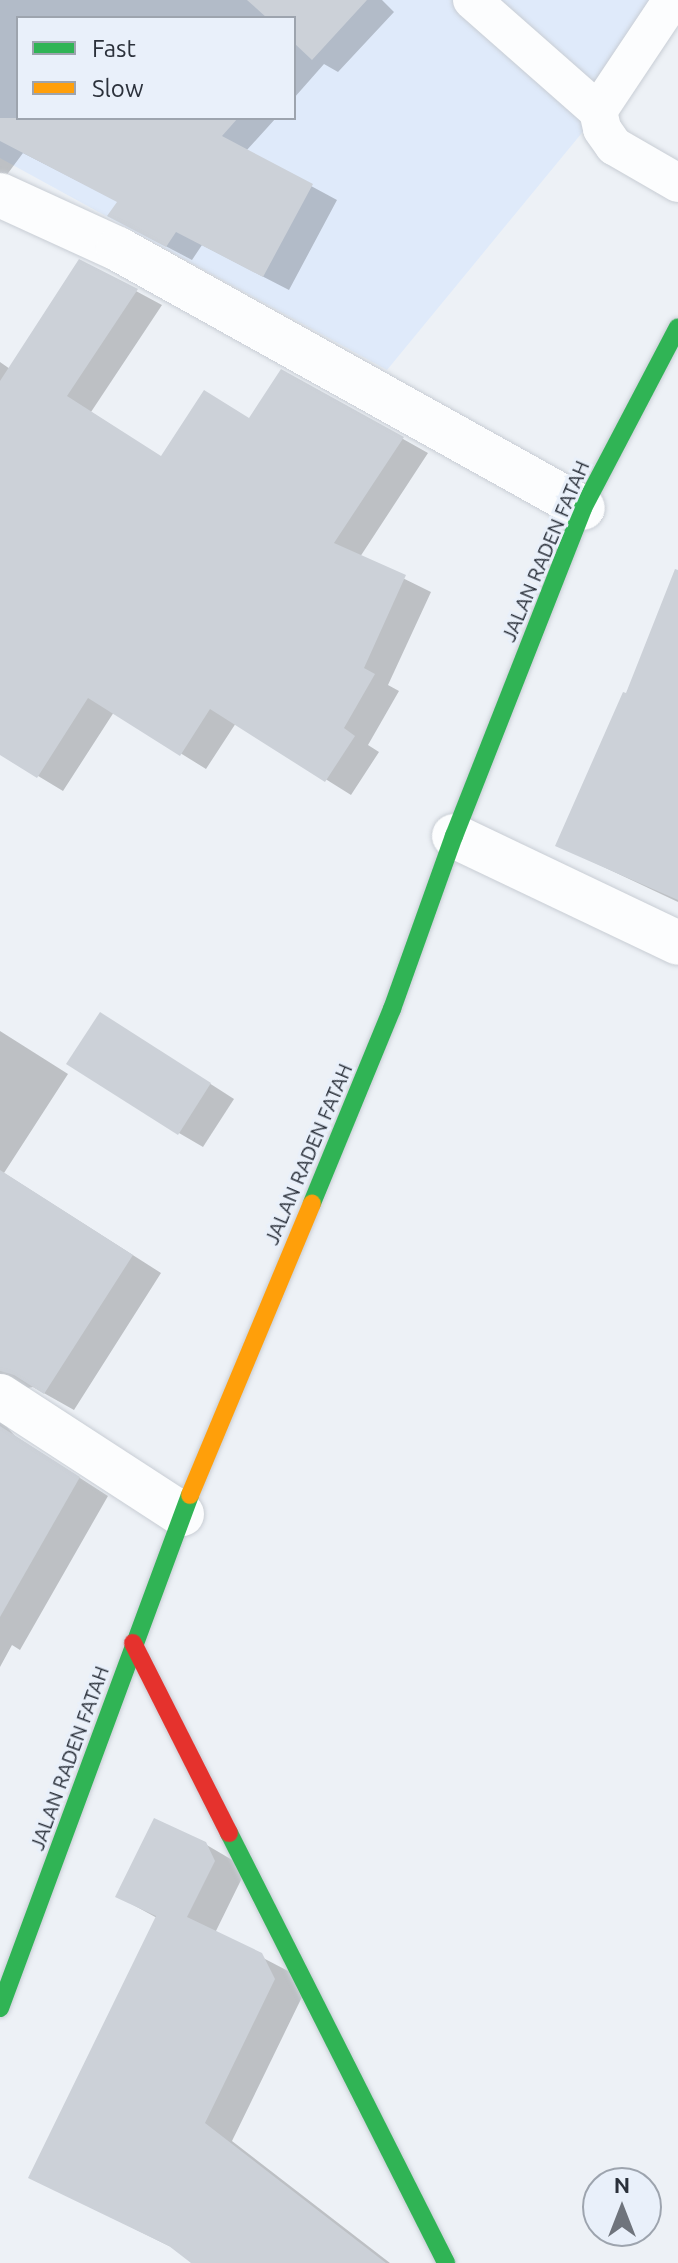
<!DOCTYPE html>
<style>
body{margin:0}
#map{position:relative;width:678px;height:2263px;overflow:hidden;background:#edf1f6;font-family:Ubuntu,sans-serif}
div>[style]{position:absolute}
.built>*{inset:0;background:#dfeafa}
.shadow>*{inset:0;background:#0003}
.building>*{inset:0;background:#ccd1d8}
.roads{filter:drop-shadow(0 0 2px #c8cdd4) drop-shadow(0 0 2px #c8cdd4)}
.lane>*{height:38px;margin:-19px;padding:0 19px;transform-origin:19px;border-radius:19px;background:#fcfdfe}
.street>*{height:44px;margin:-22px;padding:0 22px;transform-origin:22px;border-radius:22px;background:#fcfdfe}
.fast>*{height:18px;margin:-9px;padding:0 9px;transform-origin:9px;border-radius:9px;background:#30b455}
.slow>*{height:18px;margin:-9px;padding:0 9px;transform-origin:9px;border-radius:9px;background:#ff9f0a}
.jam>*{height:18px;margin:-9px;padding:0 9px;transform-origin:9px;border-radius:9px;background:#e5322d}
span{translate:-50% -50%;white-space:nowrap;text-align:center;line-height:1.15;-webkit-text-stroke:6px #e9f0fa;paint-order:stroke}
.street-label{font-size:20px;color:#2b313b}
.legend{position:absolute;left:16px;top:16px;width:280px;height:104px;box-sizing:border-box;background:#e9f0fa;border:2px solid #9da4ae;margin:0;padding:10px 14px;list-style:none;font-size:24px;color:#2b313b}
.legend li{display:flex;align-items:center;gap:16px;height:40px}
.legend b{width:40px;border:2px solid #9da4ae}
.north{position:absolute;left:582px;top:2167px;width:80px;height:80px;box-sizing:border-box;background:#e9f0fa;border:2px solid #9da4ae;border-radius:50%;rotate:0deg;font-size:22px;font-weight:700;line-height:32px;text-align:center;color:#2b313b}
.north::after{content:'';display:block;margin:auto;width:28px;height:36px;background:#6f747c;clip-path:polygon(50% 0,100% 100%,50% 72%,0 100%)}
</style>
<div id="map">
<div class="built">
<i style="clip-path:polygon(evenodd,0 0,678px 0,678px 16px,387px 370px,0 158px,0 0,18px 18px,294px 18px,294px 118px,18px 118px,18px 18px)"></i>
</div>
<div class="shadow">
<i style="clip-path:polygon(0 0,382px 0,394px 12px,338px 72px,324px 64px,294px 98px,294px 18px,18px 18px,18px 118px,276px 118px,246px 151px,337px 200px,289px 290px,202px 245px,192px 260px,135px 230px,119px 202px,23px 153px,0 184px)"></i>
<i style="clip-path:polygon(80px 261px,162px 305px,91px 412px,162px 458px,250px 420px,282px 371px,428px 453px,360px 557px,431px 592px,388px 685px,399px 691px,368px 745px,379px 752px,351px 795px,236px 723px,206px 769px,114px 712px,63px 791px,0 753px,0 362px,10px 369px)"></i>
<i style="clip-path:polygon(678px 625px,678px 902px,557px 845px)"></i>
<i style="clip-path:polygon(125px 1029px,234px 1099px,203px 1147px,179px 1133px)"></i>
<i style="clip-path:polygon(0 1031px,68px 1074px,4px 1173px,161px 1273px,74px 1410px,33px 1387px,18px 1390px,7px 1427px,15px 1436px,108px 1496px,20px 1650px,12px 1645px,0 1667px)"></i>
<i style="clip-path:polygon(205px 1844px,234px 1861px,242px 1878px,215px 1933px,290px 1972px,302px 1997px,232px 2141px,390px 2263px,203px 2263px,31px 2177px,157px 1918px,117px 1896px)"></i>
</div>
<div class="building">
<i style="clip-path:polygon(247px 0,367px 0,312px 60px,294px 43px,294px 18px,267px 18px)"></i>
<i style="clip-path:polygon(0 118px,238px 118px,222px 136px,313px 184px,263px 277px,176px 232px,166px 247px,107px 216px,117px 202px,0 141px)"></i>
<i style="clip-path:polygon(79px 259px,138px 289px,67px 396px,161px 456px,204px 390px,249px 418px,281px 369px,404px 437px,334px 543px,406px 575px,364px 668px,375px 674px,344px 728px,355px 736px,325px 782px,210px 709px,180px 756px,88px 698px,37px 778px,0 755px,0 381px)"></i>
<i style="clip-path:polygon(675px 569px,678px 570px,678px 900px,555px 846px,623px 692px,626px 693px)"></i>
<i style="clip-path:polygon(100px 1012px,211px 1083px,178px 1135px,66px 1064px)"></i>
<i style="clip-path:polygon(0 1170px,133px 1255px,44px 1394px,14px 1375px,0 1371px)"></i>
<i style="clip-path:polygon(0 1426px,80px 1477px,0 1617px)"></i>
<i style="clip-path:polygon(154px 1818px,206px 1842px,215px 1861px,187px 1917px,262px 1953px,275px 1979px,205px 2123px,386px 2263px,191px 2263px,169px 2246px,28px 2178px,156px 1916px,115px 1897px)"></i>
</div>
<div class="roads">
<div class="lane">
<i style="left:472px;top:0;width:168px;rotate:41.4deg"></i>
<i style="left:672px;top:0;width:133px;rotate:123.7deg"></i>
<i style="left:598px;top:111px;width:18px;rotate:77deg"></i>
<i style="left:602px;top:129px;width:21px;rotate:55deg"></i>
<i style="left:614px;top:146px;width:74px;rotate:30deg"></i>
</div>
<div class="street">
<i style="left:0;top:195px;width:130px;rotate:24.6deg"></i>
<i style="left:118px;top:249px;width:532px;rotate:29.12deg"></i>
<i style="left:454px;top:836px;width:248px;rotate:25.5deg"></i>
<i style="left:0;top:1396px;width:217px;rotate:33deg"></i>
</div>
<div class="fast">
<i style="left:312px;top:1203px;width:210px;rotate:-67.6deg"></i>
<i style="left:392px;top:1009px;width:184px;rotate:-70.3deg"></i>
<i style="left:454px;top:836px;width:352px;rotate:-68.5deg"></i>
<i style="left:583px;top:508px;width:204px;rotate:-62.3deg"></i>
<i style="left:229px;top:1833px;width:482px;rotate:63.2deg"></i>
<i style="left:0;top:2008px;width:547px;rotate:-69.68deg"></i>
</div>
<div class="slow">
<i style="left:190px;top:1495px;width:316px;rotate:-67.3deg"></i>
</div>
<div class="jam">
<i style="left:133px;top:1643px;width:213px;rotate:63.2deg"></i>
</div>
</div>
<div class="street-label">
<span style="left:545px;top:551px;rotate:-67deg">JALAN RADEN FATAH</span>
<span style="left:308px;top:1154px;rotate:-67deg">JALAN RADEN FATAH</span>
<span style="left:69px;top:1758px;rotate:-70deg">JALAN RADEN FATAH</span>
</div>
<ul class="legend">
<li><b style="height:10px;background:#30b455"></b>Fast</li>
<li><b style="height:10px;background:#ff9f0a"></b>Slow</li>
</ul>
<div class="north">N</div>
</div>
